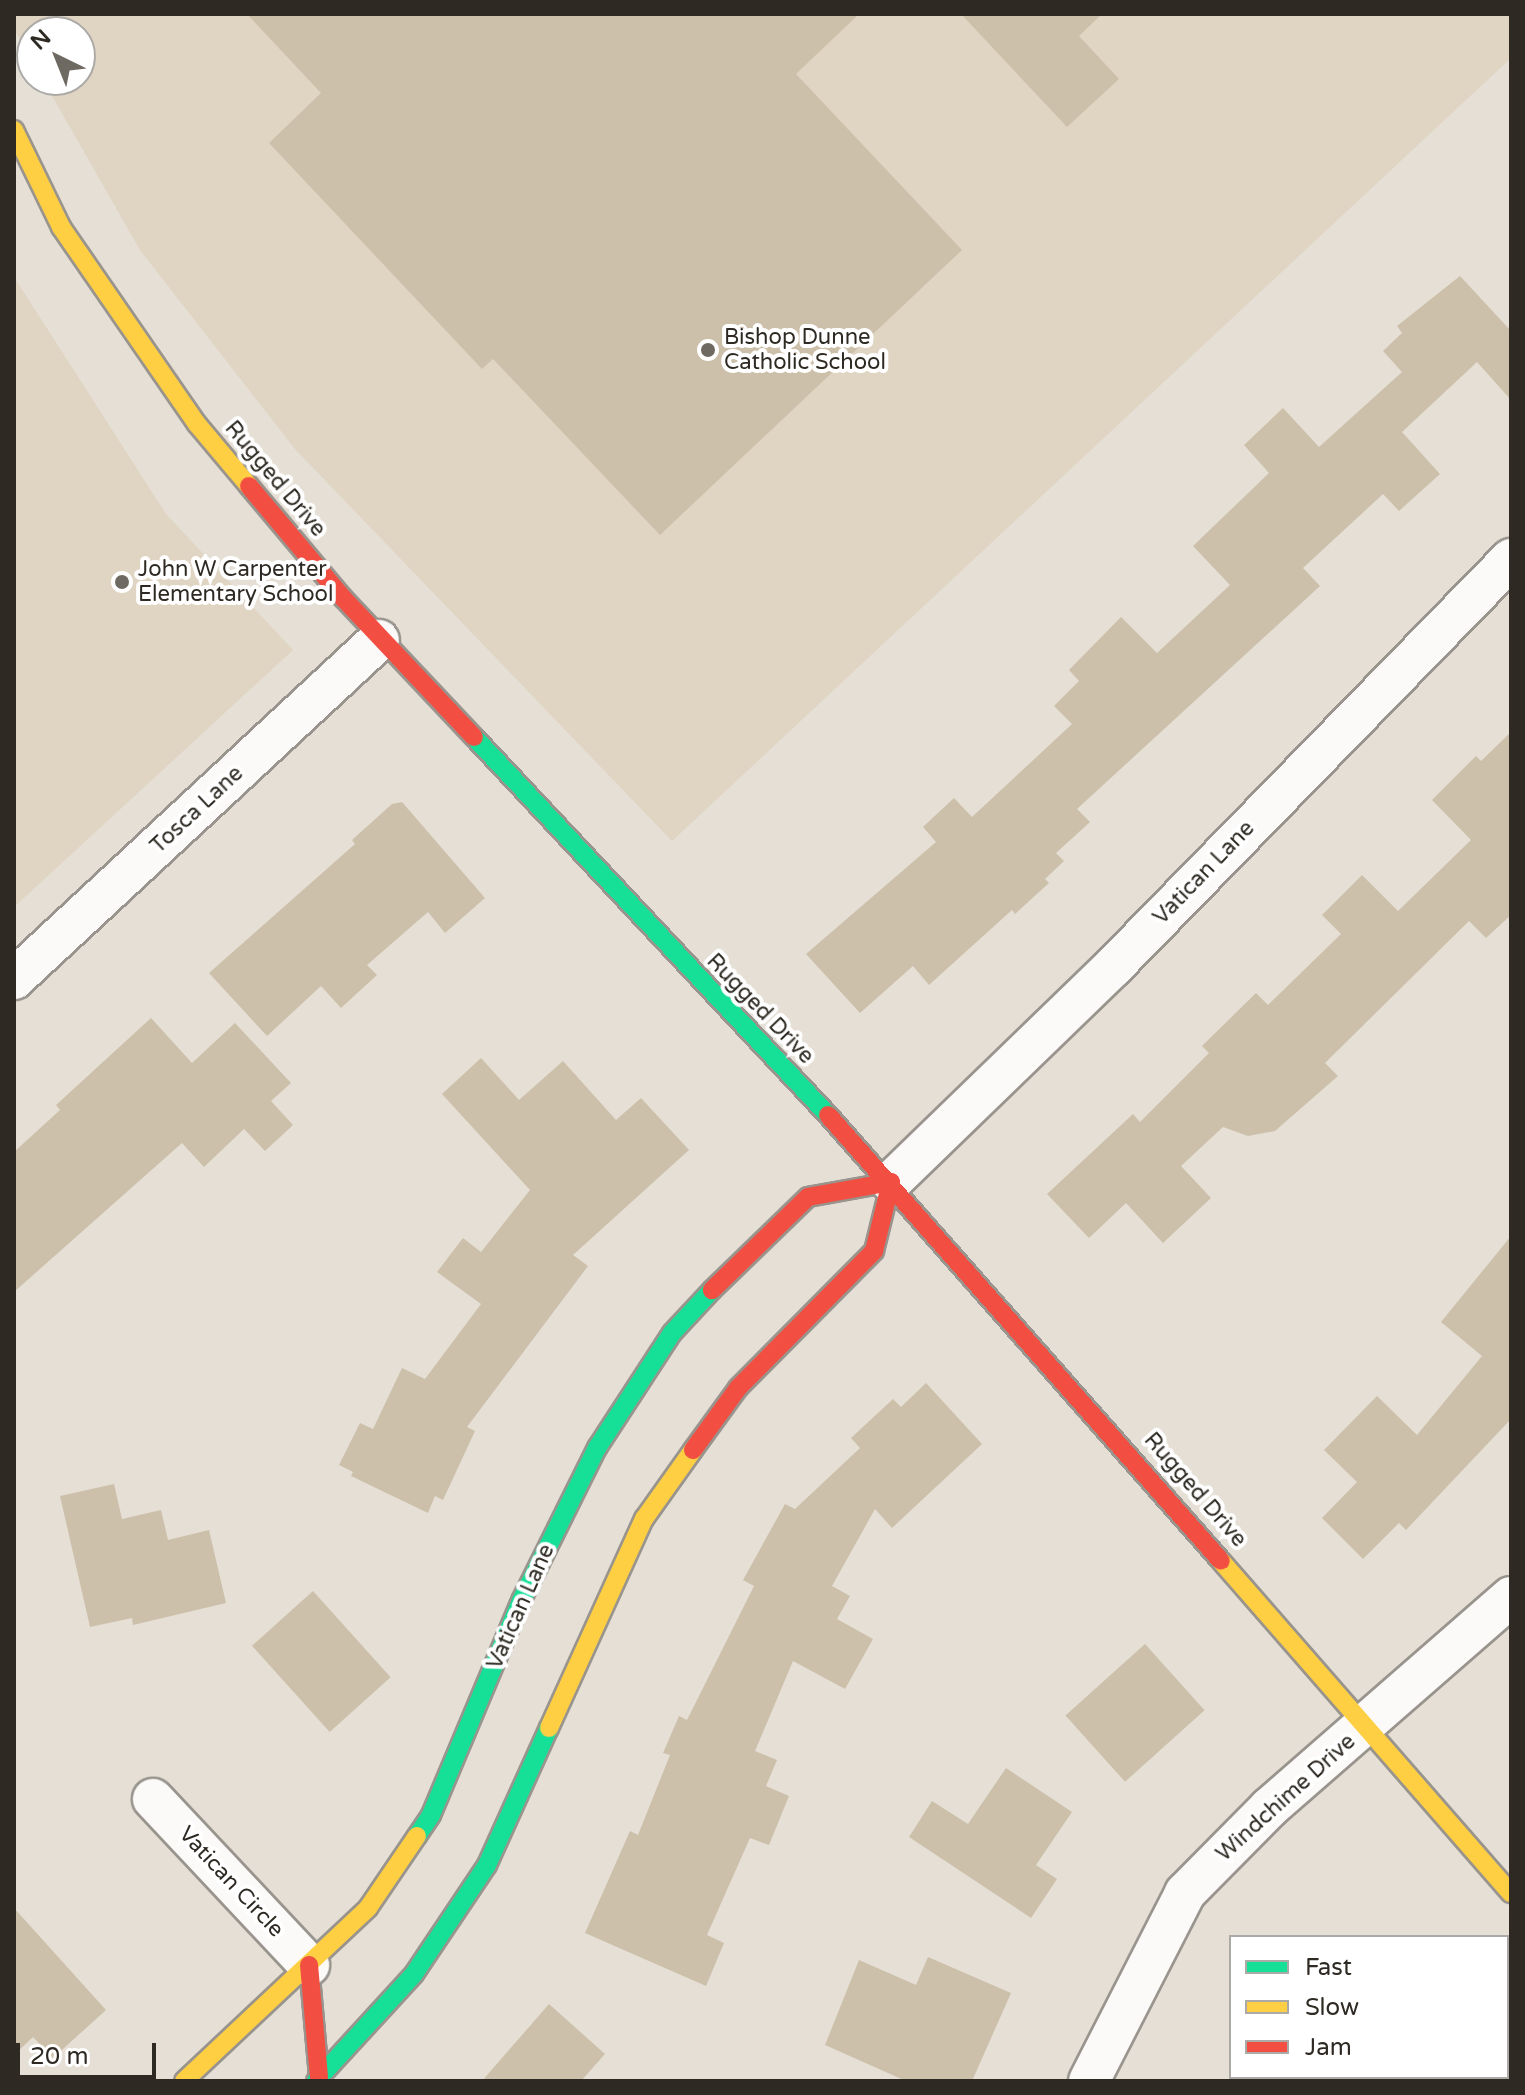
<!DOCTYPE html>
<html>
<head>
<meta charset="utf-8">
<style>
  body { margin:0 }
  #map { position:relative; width:1525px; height:2095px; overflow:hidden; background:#e5dfd5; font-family:"Varela Round",sans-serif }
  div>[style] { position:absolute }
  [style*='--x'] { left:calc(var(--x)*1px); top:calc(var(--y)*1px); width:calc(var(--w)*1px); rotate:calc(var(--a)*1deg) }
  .built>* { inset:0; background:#e0d4c3 }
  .building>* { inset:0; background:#cdc0aa; transform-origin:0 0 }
  .roads { filter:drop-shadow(2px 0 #99948d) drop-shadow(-2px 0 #99948d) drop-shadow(0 2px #99948d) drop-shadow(0 -2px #99948d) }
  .street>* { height:40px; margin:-20px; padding:0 20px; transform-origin:20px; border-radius:20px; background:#fbfaf9 }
  .fast>* { height:18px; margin:-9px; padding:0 9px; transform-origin:9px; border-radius:9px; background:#16e098 }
  .slow>* { height:18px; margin:-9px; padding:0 9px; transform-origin:9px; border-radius:9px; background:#ffcf43 }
  .jam>* { height:18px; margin:-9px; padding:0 9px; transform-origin:9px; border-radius:9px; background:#f24e42 }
  .dots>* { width:22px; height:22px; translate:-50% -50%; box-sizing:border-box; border:4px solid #fff; border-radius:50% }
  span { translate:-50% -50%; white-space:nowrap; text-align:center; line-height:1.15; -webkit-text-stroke:8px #fff; paint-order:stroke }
  .poi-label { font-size:22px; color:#2e2a23 }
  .left { translate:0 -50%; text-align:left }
  .street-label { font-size:22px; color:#2e2a23 }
  .frame { position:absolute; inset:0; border:16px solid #2e2a23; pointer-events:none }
  .legend { position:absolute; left:1229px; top:1935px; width:280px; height:144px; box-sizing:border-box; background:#fff; border:2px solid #abaaa7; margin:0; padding:10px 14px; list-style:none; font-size:24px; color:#2e2a23 }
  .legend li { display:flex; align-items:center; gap:16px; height:40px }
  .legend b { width:40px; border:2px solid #abaaa7 }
  .north { position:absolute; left:16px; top:16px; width:80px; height:80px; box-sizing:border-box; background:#fff; border:2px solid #abaaa7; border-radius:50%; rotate:317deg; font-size:22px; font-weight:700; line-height:32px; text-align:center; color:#2e2a23 }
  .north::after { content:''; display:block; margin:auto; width:28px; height:36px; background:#6e6961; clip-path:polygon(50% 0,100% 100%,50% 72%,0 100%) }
  .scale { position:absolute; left:16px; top:2043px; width:140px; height:36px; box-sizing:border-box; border:4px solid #2e2a23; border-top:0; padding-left:10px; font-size:24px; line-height:28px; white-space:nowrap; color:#2e2a23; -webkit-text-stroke:6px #fff; paint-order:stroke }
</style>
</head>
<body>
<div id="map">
  <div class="built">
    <div style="clip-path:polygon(14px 14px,1511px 14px,1511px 58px,672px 841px,295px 449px,140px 250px,43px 80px,80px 80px,80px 32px,32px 32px,32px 61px,14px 29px)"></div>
    <div style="clip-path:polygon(14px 277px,166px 514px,293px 650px,14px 907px)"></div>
  </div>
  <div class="building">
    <div style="clip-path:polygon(247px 14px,859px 14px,796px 74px,962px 250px,660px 535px,493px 359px,482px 369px,269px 143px,321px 93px)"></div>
    <div style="clip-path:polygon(961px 14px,1102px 14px,1079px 36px,1119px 79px,1067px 127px)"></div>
    <div style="clip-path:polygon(1460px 276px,1511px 331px,1511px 400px,1477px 362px,1402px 432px,1440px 474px,1399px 511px,1383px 494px,1303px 568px,1320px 586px,1077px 809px,1090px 822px,1056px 853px,1064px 861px,1045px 879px,1049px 883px,1015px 914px,1012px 910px,929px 985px,913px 966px,860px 1013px,806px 954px,936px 842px,923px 827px,954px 798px,972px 817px,1072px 724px,1054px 706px,1079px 681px,1069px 670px,1121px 617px,1157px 653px,1230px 585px,1193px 546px,1269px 473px,1244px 445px,1283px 408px,1319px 447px,1402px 372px,1383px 351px,1402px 333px,1397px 326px)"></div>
    <div style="clip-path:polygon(1511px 732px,1511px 915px,1486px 938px,1469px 921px,1325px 1063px,1338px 1076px,1275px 1131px,1248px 1136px,1223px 1127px,1181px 1166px,1211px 1198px,1163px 1243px,1126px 1203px,1089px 1238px,1047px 1194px,1133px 1114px,1140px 1122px,1209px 1053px,1202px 1046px,1256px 993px,1268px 1005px,1341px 934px,1322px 915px,1362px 875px,1398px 911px,1471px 840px,1432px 800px,1476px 756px,1481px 761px)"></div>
    <div style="clip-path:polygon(402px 802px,485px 898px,445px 933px,428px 912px,367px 965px,377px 975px,341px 1008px,321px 986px,267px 1036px,209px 973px,355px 844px,352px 840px,392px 804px)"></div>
    <div style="clip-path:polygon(151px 1018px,192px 1063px,235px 1023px,291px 1083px,271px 1101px,293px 1125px,265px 1151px,244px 1129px,204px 1167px,182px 1143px,14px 1292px,14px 1152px,60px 1110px,56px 1105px)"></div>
    <div style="clip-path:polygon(481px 1058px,519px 1100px,563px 1061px,616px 1120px,641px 1098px,689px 1150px,573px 1255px,588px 1266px,467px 1427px,475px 1431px,443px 1500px,435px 1496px,428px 1513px,351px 1476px,353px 1472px,339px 1465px,360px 1423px,373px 1429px,402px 1368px,425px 1379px,481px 1304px,437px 1272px,463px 1238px,481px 1252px,530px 1190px,442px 1094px)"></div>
    <div style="clip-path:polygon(1511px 1236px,1511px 1419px,1406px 1530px,1399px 1523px,1363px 1559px,1322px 1518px,1357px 1482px,1324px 1450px,1377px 1396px,1417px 1435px,1482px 1356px,1441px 1322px)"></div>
    <div style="clip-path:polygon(926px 1383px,982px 1444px,892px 1528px,875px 1509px,832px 1586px,850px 1596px,837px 1619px,873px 1639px,845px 1689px,793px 1661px,755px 1751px,777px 1760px,766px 1786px,789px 1796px,769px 1845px,750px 1838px,707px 1935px,724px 1943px,706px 1986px,585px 1933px,630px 1831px,638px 1835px,670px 1755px,663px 1753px,679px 1716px,687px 1720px,754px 1586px,743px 1580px,785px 1504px,795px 1509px,860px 1448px,851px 1438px,893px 1399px,901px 1407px)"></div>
    <div style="clip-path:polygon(114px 1484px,122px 1519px,161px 1510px,168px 1540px,209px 1530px,226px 1603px,133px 1625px,132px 1618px,90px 1627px,60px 1496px)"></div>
    <div style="left:313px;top:1591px;width:116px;height:82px;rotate:48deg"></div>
    <div style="left:1145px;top:1644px;width:89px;height:107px;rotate:48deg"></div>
    <div style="clip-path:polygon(1006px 1768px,1072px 1812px,1036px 1865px,1057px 1879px,1031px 1918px,909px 1837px,932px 1801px,968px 1824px)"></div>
    <div style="clip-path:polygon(14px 1908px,106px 2010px,53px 2058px,33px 2037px,14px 2055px)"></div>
    <div style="clip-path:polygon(928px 1957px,1011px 1993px,972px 2081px,906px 2081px,825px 2045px,859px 1960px,916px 1985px)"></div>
    <div style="clip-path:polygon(549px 2004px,605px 2054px,581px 2081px,482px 2081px)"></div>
  </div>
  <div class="roads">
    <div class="street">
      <div style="--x:14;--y:979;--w:498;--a:-42.9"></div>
      <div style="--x:891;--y:1182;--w:309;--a:-44.1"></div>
      <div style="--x:1113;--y:967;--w:570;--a:-45.71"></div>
      <div style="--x:153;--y:1799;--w:228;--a:46.8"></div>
      <div style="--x:1089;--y:2081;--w:211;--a:-62.9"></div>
      <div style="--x:1185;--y:1893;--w:120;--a:-45.3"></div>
      <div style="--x:1269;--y:1808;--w:321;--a:-41.1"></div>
    </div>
    <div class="fast">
      <div style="--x:474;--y:737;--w:518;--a:46.88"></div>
      <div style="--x:417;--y:1836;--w:25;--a:-56"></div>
      <div style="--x:431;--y:1815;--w:234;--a:-67.2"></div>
      <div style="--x:522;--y:1599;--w:169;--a:-63.6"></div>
      <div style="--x:597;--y:1448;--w:137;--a:-56.9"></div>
      <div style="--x:672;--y:1333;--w:59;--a:-47.1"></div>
      <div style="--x:316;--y:2081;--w:145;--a:-47.5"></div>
      <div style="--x:414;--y:1974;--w:131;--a:-56.2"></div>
      <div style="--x:487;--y:1865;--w:150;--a:-65.7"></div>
    </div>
    <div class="slow">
      <div style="--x:14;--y:130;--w:108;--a:64.1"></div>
      <div style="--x:61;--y:227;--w:239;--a:55.4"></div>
      <div style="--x:197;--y:424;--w:81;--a:50"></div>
      <div style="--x:1221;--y:1561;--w:441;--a:48.9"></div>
      <div style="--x:549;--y:1728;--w:230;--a:-65.6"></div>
      <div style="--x:644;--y:1519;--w:85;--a:-54.6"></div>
      <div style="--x:184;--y:2081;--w:253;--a:-43.2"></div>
      <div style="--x:368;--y:1908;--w:87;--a:-55.8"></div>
    </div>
    <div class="jam">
      <div style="--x:249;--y:486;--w:146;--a:50"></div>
      <div style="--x:343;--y:598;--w:191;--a:46.7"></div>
      <div style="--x:828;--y:1115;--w:594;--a:48.61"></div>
      <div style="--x:693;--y:1450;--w:77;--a:-54"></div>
      <div style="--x:738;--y:1388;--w:193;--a:-45.2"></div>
      <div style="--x:874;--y:1251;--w:71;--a:-76.2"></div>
      <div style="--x:891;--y:1182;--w:84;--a:169.8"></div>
      <div style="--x:808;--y:1197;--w:134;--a:135.9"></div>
      <div style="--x:309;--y:1965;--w:113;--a:84.9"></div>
    </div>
  </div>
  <div class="dots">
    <div style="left:708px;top:350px;background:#6e6961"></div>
    <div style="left:122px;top:582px;background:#6e6961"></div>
  </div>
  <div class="poi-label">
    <span class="left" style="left:724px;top:350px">Bishop Dunne<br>Catholic School</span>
    <span class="left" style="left:138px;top:582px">John W Carpenter<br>Elementary School</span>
  </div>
  <div class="street-label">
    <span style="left:275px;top:479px;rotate:50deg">Rugged Drive</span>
    <span style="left:197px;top:810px;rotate:-43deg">Tosca Lane</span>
    <span style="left:1204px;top:873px;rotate:-46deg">Vatican Lane</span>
    <span style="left:760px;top:1009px;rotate:46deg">Rugged Drive</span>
    <span style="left:1195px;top:1490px;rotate:49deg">Rugged Drive</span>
    <span style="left:521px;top:1607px;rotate:-66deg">Vatican Lane</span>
    <span style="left:1286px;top:1798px;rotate:-42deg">Windchime Drive</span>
    <span style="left:231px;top:1882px;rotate:47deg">Vatican Circle</span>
  </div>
  <div class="frame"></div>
  <ul class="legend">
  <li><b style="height:10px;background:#16e098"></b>Fast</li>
  <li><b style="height:10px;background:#ffcf43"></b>Slow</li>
  <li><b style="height:10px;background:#f24e42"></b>Jam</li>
  </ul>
  <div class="north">N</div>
  <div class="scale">20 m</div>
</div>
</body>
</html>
